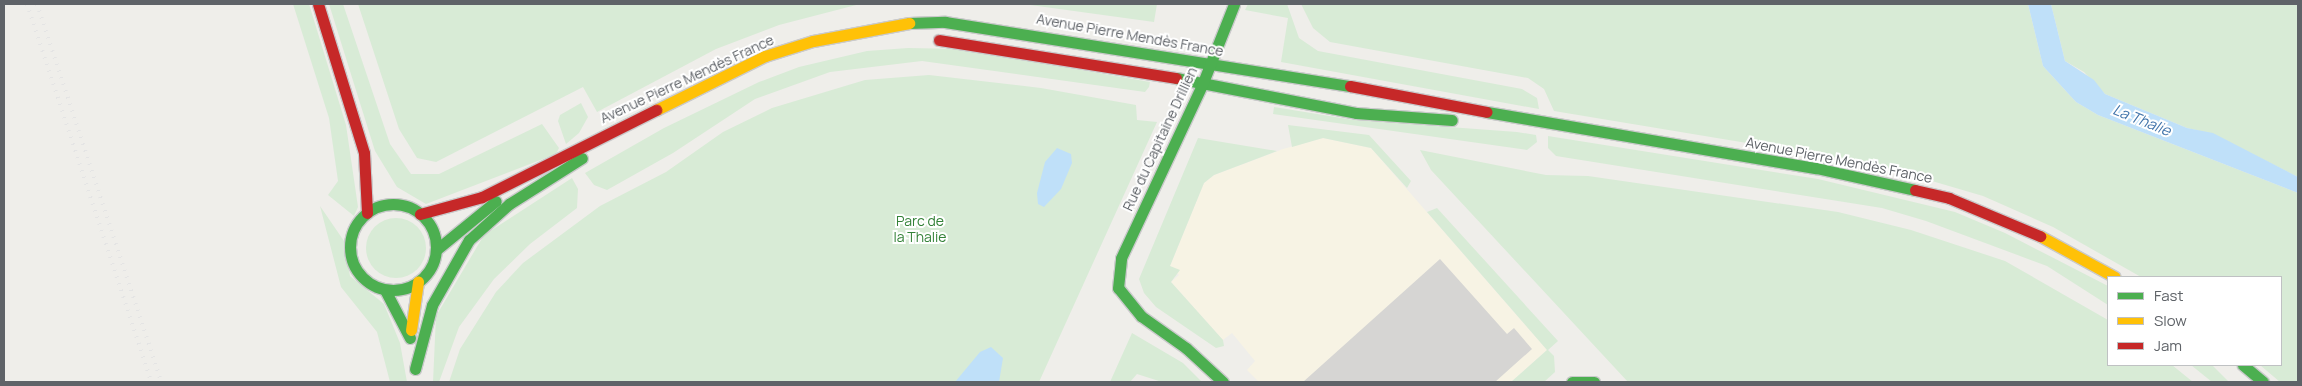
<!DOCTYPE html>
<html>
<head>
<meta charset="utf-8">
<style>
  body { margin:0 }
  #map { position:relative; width:2302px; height:386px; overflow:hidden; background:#efeeea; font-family:Manrope,sans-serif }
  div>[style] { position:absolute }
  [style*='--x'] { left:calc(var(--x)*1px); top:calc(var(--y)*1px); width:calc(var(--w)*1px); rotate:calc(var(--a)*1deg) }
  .commercial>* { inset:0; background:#f7f3e4 }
  .green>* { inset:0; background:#d8ebd6 }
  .round { border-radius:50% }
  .water>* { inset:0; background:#bfe0f9 }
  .building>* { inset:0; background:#d6d5d3 }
  .roads { filter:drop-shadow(1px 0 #cacacb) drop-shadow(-1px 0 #cacacb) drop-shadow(0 1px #cacacb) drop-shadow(0 -1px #cacacb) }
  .fast>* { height:11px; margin:-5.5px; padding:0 5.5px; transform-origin:5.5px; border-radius:5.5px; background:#4caf50 }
  .fast>.ring { margin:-5.5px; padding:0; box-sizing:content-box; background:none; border:11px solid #4caf50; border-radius:50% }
  .slow>* { height:11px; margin:-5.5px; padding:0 5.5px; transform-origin:5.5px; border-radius:5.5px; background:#ffc107 }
  .jam>* { height:11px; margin:-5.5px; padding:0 5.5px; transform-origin:5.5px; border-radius:5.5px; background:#c62828 }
  .rail>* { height:4px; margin-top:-2px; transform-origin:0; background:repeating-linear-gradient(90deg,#e4e4e4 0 1px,transparent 0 7px) }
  span { translate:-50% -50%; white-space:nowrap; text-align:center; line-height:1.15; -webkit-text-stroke:4px #fff; paint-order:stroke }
  .street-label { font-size:14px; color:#5f6368 }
  .park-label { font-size:14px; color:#348238 }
  .water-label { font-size:15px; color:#4174aa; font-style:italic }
  .frame { position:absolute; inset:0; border:5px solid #5f6368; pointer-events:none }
  .legend { position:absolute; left:2107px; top:276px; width:175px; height:90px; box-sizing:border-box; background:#fff; border:1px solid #bfc1c3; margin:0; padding:6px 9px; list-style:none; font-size:15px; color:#5f6368 }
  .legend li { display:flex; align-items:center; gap:10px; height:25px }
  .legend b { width:25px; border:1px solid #bfc1c3 }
</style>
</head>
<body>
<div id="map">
  <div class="commercial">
    <div style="clip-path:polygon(1323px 138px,1371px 148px,1547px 350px,1511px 382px,1259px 382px,1247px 370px,1255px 361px,1232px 333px,1223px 340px,1171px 282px,1179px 275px,1170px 266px,1204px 183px,1214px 175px,1283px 149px)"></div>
  </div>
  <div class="green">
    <div style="clip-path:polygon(293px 4px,309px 4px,346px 125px,358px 207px,354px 216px,328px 195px,338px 181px,329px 118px)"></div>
    <div style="clip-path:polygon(329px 4px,343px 4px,390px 144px,411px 174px,439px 174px,542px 124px,559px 148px,556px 154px,426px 204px,397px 187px,375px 151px)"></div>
    <div style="clip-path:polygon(358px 4px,860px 4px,779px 25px,716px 49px,597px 112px,583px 87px,436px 162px,417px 158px,399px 129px)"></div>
    <div style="clip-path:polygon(1023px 4px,1157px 4px,1154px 22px)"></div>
    <div style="clip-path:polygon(1248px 4px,1287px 4px,1299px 38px,1318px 51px,1522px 89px,1537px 98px,1539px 109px,1281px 62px,1288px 18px,1245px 10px)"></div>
    <div style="clip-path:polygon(1301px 4px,2028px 4px,2043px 66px,2076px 102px,2098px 115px,2298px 193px,2298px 382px,2280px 382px,2260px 365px,2281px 365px,2281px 277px,2141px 277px,2053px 227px,1983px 196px,1874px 164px,1554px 111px,1544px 89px,1528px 78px,1330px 42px,1313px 28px)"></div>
    <div style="clip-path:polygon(2051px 4px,2298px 4px,2298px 177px,2213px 134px,2187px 128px,2105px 94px,2084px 72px,2065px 61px)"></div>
    <div style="clip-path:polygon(908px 48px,961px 49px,1150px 82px,1149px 87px,1145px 92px,922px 61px,830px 72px,755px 99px,673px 153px,607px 190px,594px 185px,585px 173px,664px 128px,759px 82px,799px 67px,867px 51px)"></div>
    <div style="clip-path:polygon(929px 75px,1041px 88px,1136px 105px,1137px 120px,1157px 122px,1039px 382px,449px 382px,460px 349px,496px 292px,523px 263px,600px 206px,666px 172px,723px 132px,772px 108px,865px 80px)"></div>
    <div style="clip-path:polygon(581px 103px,588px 117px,579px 133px,566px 144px,558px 121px,560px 115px)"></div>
    <div style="clip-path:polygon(1274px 107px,1354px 120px,1517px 132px,1536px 135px,1537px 142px,1527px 150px,1273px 114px)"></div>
    <div style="clip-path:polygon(1288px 125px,1369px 135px,1411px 181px,1407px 188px,1371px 148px,1323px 138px,1292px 147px)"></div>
    <div style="clip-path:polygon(1548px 136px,1818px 179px,1955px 212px,2005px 233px,2108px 286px,2108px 305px,2047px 266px,1926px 221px,1882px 208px,1556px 156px,1548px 148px)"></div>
    <div style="clip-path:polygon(1198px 138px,1277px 151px,1214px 175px,1204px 183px,1170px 266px,1180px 270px,1171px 282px,1223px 340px,1224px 346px,1216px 348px,1156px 307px,1144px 293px,1139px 279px)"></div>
    <div style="clip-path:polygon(1420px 150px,1546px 175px,1588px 176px,1838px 212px,1911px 230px,2005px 261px,2108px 320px,2108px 365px,2172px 365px,2193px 382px,1628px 382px,1431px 170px)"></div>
    <div style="clip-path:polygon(572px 178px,578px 189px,577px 208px,530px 244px,494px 279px,459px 327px,439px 382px,433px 382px,436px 316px,484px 235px)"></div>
    <div style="clip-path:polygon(320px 206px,344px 241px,350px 276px,384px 304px,400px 343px,407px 382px,390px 382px,377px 332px,341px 287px)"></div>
    <div style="clip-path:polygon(1437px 208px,1558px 341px,1548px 350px,1554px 356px,1555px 372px,1544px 382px,1511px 382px,1547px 350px,1427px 212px)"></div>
    <div class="round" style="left:366px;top:218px;width:60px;height:60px"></div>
    <div style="clip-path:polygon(1132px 333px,1183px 363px,1202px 382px,1162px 382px,1137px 374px,1130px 382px,1110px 382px)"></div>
    <div style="clip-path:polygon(2191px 365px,2212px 365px,2229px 382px,2212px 382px)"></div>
  </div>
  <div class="water">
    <div style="clip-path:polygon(2028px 4px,2051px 4px,2065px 61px,2094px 80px,2105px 94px,2187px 128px,2213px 133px,2298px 177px,2298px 193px,2098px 115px,2076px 102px,2043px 66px)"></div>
    <div style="clip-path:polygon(1057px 148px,1071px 154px,1072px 163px,1061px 189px,1044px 207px,1038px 204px,1037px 193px,1045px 162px)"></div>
    <div style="clip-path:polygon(991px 347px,1003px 358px,999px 382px,955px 382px,980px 352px)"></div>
  </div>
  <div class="building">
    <div style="clip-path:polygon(1440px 259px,1507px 334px,1514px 328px,1532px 349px,1495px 382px,1303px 382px)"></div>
  </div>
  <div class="roads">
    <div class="fast">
      <div style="--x:909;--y:23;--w:36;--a:-2"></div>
      <div style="--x:945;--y:22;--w:410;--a:9"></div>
      <div style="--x:1176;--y:78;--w:183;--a:11"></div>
      <div style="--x:1356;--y:113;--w:96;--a:4.2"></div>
      <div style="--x:1487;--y:112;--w:334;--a:9.7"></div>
      <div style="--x:1816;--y:168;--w:101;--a:12.5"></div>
      <div class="ring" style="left:350px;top:204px;width:75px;height:75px"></div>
      <div style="--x:436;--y:250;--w:77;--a:-39.2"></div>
      <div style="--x:385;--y:290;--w:54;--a:62.5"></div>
      <div style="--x:2243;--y:365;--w:26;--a:40"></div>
      <div style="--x:415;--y:369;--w:66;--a:-75.1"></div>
      <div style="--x:432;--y:305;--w:75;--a:-60.4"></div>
      <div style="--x:469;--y:240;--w:54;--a:-42"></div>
      <div style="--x:509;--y:204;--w:86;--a:-32.2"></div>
      <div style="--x:1223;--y:382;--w:50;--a:-137.4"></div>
      <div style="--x:1186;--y:348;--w:55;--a:-144.6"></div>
      <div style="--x:1141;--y:316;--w:36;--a:-129"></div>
      <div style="--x:1118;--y:288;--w:30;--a:-84"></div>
      <div style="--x:1121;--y:258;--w:191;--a:-64.9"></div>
      <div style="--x:1202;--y:85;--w:87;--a:-68.4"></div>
      <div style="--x:1572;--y:382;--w:22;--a:0"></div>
    </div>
    <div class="slow">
      <div style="--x:656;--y:110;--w:122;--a:-26.4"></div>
      <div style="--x:765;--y:56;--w:50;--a:-17.4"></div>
      <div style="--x:813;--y:41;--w:98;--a:-10.6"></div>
      <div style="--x:2040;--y:236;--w:85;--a:28.7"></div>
      <div style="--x:411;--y:330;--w:49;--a:-81.7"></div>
    </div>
    <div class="jam">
      <div style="--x:318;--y:4;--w:156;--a:72.8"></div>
      <div style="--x:364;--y:153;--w:60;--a:87.1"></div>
      <div style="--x:939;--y:40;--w:240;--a:9.1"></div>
      <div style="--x:1350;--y:86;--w:139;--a:10.7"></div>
      <div style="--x:1915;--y:190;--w:35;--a:13"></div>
      <div style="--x:1949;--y:198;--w:99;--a:22.7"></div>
      <div style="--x:420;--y:214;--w:64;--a:-15.3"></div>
      <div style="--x:482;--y:197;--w:195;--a:-26.6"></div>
    </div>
  </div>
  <div class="rail">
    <div style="--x:27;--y:4;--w:398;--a:71.8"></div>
    <div style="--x:37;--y:4;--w:398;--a:71.8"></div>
  </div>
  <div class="street-label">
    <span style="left:1130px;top:35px;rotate:10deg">Avenue Pierre Mendès France</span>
    <span style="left:687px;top:79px;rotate:-25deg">Avenue Pierre Mendès France</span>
    <span style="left:1160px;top:139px;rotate:-65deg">Rue du Capitaine Drillien</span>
    <span style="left:1839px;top:160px;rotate:11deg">Avenue Pierre Mendès France</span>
  </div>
  <div class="park-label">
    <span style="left:920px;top:229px">Parc de<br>la Thalie</span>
  </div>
  <div class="water-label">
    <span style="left:2142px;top:120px;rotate:22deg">La Thalie</span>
  </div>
  <div class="frame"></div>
  <ul class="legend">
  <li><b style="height:6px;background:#4caf50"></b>Fast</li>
  <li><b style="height:6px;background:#ffc107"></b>Slow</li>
  <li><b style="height:6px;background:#c62828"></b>Jam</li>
  </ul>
</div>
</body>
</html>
